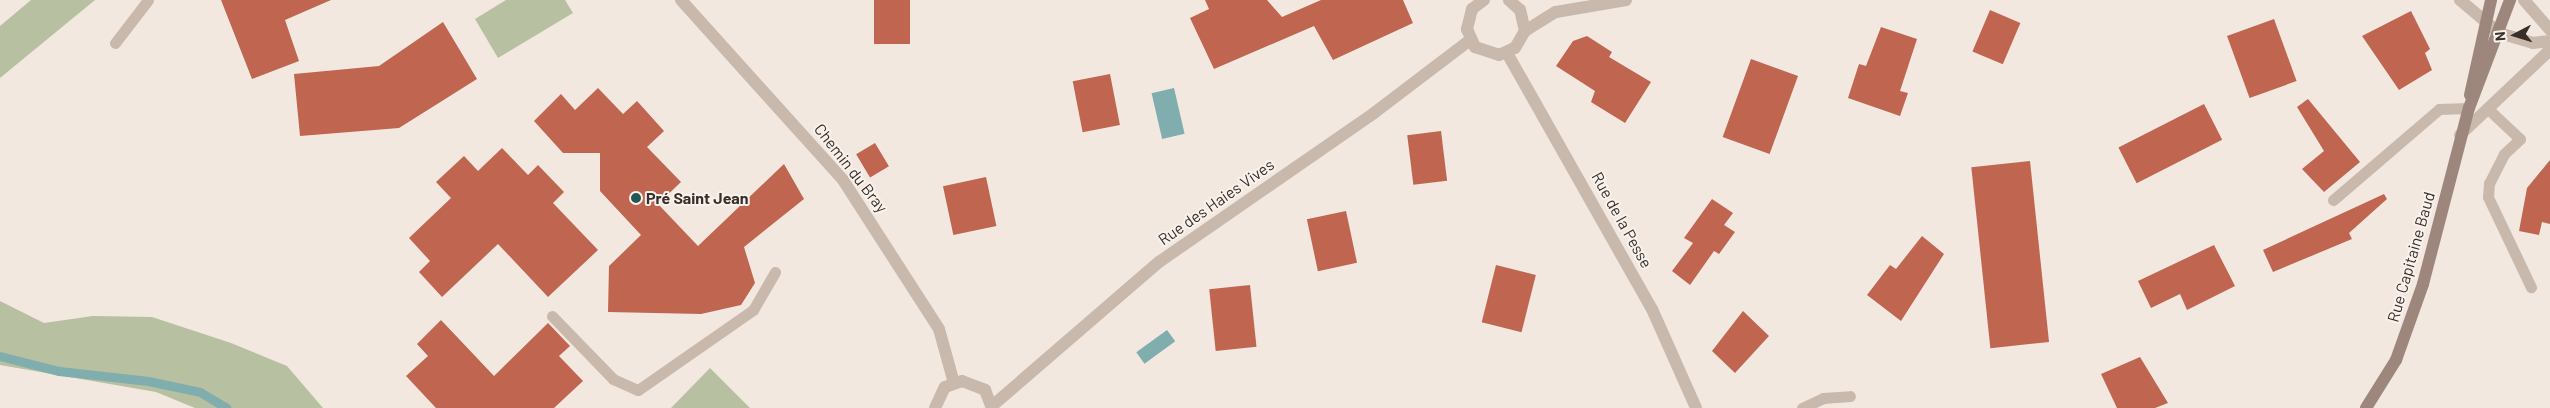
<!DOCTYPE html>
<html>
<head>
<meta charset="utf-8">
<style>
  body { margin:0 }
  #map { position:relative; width:2550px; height:408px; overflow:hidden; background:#f2e8df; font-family:Barlow,sans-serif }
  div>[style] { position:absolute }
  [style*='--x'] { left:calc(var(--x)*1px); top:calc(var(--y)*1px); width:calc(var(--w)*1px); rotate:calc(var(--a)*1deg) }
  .green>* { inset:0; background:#b7c0a0 }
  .water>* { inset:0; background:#80adad; transform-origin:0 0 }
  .stream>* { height:9px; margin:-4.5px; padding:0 4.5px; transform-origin:4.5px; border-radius:4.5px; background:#80adad }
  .building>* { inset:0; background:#bf6550; transform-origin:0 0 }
  .service>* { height:11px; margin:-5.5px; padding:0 5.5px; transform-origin:5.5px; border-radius:5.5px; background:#c9b8ac }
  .minor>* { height:12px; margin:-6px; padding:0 6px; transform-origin:6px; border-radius:6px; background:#c9b8ac }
  .secondary>* { height:12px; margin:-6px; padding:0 6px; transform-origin:6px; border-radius:6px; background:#9d877d }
  .dots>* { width:14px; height:14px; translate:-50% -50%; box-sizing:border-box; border:2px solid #f9f2ec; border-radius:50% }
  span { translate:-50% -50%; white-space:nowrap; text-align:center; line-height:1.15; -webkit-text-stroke:4px #f9f2ec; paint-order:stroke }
  .street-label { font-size:16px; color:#382e2a }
  .poi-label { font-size:16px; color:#382e2a; font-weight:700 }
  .left { translate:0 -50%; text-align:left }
  .north { position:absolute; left:2490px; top:10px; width:50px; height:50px; -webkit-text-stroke:4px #f9f2ec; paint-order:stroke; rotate:265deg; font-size:14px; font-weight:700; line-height:20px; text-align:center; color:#382e2a }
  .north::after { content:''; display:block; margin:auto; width:18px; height:22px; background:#382e2a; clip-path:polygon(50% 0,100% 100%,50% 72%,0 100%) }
</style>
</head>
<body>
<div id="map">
  <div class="green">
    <div style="clip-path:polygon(31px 0,95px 0,0 78px,0 26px)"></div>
    <div style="clip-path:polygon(506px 0,565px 0,573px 13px,498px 58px,475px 19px)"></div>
    <div style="clip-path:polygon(0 301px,44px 323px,93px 316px,152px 317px,231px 343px,287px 366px,323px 408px,195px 408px,156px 392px,0 365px)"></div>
    <div style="clip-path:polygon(710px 368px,750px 408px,671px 408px)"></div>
  </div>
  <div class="water">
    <div style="left:1174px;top:88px;width:47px;height:23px;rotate:77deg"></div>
    <div style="left:1167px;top:330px;width:14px;height:38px;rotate:54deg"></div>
  </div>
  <div class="stream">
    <div style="--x:0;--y:356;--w:61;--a:14.3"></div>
    <div style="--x:59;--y:371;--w:90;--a:6.4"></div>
    <div style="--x:148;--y:381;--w:53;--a:11.9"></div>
    <div style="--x:200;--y:392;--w:31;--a:31"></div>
  </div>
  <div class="building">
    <div style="clip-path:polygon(221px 0,331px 0,285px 20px,299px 61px,252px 79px)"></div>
    <div style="left:874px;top:0;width:36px;height:44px"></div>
    <div style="clip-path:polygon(1205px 0,1267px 0,1282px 17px,1321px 0,1403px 0,1413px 23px,1333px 60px,1314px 26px,1214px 69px,1190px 18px,1209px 9px)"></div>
    <div style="left:1990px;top:10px;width:33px;height:45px;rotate:23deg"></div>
    <div style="clip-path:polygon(2411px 11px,2430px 49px,2425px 53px,2432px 70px,2399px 90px,2362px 36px)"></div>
    <div style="left:2274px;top:19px;width:66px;height:50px;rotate:70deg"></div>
    <div style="clip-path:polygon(443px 22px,477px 79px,399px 128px,300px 136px,294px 74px,379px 66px)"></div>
    <div style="clip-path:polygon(1881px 27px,1917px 39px,1900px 91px,1908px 93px,1900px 116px,1848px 98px,1859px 64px,1866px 66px)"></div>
    <div style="clip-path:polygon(1587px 36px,1612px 52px,1609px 57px,1651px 82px,1625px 123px,1591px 102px,1595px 91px,1556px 66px,1573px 41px)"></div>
    <div style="left:1751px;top:59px;width:50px;height:83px;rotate:20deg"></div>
    <div style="left:1110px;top:74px;width:52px;height:38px;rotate:79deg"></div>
    <div style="clip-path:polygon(598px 88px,623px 114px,637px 101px,664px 131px,647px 147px,681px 182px,658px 204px,698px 246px,784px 164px,804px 199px,744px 247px,755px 283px,741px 305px,701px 314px,608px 312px,609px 266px,641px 235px,600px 191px,600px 153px,563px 153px,534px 121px,561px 94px,575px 110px)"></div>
    <div style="clip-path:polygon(2308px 99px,2360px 162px,2324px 192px,2302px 169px,2324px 151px,2297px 107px)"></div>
    <div style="left:2204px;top:104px;width:40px;height:96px;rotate:63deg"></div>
    <div style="left:1441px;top:131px;width:50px;height:34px;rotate:83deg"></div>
    <div style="left:875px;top:143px;width:27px;height:22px;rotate:59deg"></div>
    <div style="clip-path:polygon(502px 148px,528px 175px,538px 165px,564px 192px,553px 203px,598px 250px,548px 297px,498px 244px,442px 297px,419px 272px,430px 261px,409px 238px,451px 198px,436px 182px,464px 156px,478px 171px)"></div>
    <div style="clip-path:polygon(2550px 160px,2550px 224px,2542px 222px,2539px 235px,2519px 231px,2527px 188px)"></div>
    <div style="left:2030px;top:161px;width:182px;height:59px;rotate:84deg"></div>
    <div style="left:986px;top:177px;width:50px;height:44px;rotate:78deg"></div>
    <div style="clip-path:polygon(2384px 194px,2387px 199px,2349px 233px,2352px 239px,2273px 272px,2263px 250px)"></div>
    <div style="clip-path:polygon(1712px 199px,1733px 213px,1724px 225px,1735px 232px,1719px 254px,1714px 251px,1690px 285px,1672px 271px,1693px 243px,1684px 238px)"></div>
    <div style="left:1346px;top:211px;width:53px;height:40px;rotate:78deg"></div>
    <div style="clip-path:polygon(1922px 236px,1944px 254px,1901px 321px,1867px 295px,1890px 265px,1896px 269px)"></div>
    <div style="clip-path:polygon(2214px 245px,2235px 286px,2187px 310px,2180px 294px,2151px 308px,2138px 281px)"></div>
    <div style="left:1496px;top:265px;width:41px;height:59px;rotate:14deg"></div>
    <div style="left:1250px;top:285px;width:62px;height:41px;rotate:84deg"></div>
    <div style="clip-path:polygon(1743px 311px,1769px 336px,1735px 373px,1712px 351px)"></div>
    <div style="clip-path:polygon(441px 320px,494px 376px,548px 323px,570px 346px,559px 356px,583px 381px,554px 408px,436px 408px,406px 376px,428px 356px,417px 344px)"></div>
    <div style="clip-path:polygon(2140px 357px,2168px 403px,2155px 408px,2117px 408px,2101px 374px)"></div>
  </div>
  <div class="service">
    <div style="--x:115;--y:43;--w:54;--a:-52.5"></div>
    <div style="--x:2487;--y:108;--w:45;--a:43.2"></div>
    <div style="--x:2520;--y:139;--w:22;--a:137"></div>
    <div style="--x:2504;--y:154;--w:33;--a:117"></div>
    <div style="--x:2489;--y:183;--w:14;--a:94"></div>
    <div style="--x:2488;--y:197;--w:100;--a:64.5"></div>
    <div style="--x:2333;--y:200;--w:140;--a:-40.6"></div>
    <div style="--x:2439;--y:109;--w:30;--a:-2"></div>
    <div style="--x:552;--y:316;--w:88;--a:45.9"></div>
    <div style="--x:613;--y:379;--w:27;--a:24"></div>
    <div style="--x:638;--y:390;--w:140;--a:-34.8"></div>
    <div style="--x:753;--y:310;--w:44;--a:-59.9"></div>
    <div style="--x:1802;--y:408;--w:23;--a:-25"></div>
    <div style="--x:1823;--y:398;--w:27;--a:-4"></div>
  </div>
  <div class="minor">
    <div style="--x:681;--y:0;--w:242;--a:48"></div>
    <div style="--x:843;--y:180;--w:177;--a:57.2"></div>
    <div style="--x:939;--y:329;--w:56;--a:74.5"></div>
    <div style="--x:1484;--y:0;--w:15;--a:143"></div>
    <div style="--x:1472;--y:9;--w:21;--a:104"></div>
    <div style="--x:1467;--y:29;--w:20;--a:66"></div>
    <div style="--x:1475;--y:47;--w:25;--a:18"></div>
    <div style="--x:1499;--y:55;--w:17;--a:-24"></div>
    <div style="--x:1515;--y:48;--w:20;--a:-60"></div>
    <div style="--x:1525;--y:31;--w:22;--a:-103"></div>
    <div style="--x:1520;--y:10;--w:15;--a:-138"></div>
    <div style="--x:2460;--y:0;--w:51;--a:40.2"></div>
    <div style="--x:2499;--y:33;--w:35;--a:16"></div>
    <div style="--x:2533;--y:43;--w:17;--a:-7"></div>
    <div style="--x:2524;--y:0;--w:40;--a:49"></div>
    <div style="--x:1525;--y:31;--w:36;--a:-32"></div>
    <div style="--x:1556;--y:12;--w:71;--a:-9.7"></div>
    <div style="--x:1507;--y:53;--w:294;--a:60.5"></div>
    <div style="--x:1652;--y:309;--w:108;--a:66"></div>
    <div style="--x:2460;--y:135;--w:124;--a:-43.4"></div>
    <div style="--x:992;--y:406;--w:221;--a:-40.8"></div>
    <div style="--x:1159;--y:262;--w:262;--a:-34.7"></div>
    <div style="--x:1374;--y:113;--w:121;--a:-37.2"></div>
    <div style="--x:935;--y:408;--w:23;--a:-65"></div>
    <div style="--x:945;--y:387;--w:18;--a:-19"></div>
    <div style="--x:962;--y:381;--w:25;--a:21"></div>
    <div style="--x:985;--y:390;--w:19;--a:69"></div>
  </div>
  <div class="secondary">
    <div style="--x:2470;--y:95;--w:97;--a:-77.5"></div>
    <div style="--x:2366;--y:408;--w:57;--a:-58"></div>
    <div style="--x:2396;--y:360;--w:81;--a:-70.4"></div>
    <div style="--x:2423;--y:284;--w:182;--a:-75.4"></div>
    <div style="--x:2469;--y:108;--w:116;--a:-69.2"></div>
  </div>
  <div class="dots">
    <div style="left:636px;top:198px;background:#225657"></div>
  </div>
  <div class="street-label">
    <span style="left:851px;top:168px;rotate:52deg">Chemin du Bray</span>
    <span style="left:1216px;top:202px;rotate:-35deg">Rue des Haies Vives</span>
    <span style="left:1622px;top:220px;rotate:61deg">Rue de la Pesse</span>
    <span style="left:2411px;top:257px;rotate:-74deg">Rue Capitaine Baud</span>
  </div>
  <div class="poi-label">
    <span class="left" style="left:646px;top:198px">Pré Saint Jean</span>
  </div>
  <div class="north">N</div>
</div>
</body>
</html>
